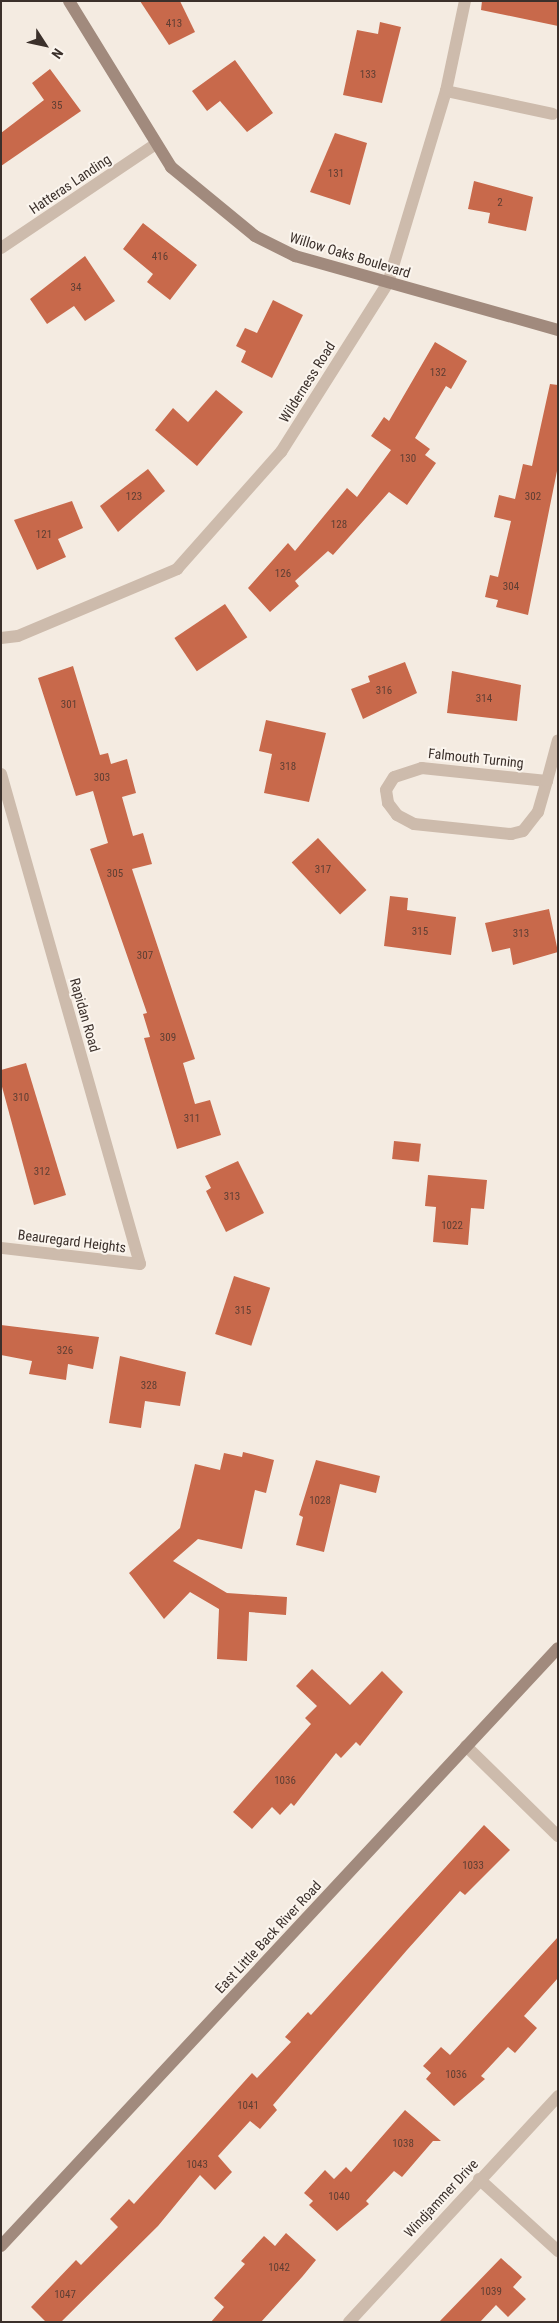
<!DOCTYPE html>
<html>
<head>
<meta charset="utf-8">
<style>
  body { margin:0 }
  #map { position:relative; width:559px; height:2323px; overflow:hidden; background:#f4ebe1; font-family:"Roboto Condensed",sans-serif }
  div>[style] { position:absolute }
  [style*='--x'] { left:calc(var(--x)*1px); top:calc(var(--y)*1px); width:calc(var(--w)*1px); rotate:calc(var(--a)*1deg) }
  .building>* { inset:0; background:#c8694b; transform-origin:0 0 }
  .street>* { height:12px; margin:-6px; padding:0 6px; transform-origin:6px; border-radius:6px; background:#cdbbac }
  .secondary>* { height:12px; margin:-6px; padding:0 6px; transform-origin:6px; border-radius:6px; background:#a18a7d }
  span { translate:-50% -50%; white-space:nowrap; text-align:center; line-height:1.15; -webkit-text-stroke:4px #fbf5ee; paint-order:stroke }
  .number-label { font-size:11px; color:#5e3e33 }
  .number-label span { -webkit-text-stroke-width:0 }
  .street-label { font-size:14px; color:#3b302b }
  .frame { position:absolute; inset:0; border:2px solid #3b302b; pointer-events:none }
  .north { position:absolute; left:20px; top:20px; width:50px; height:50px; -webkit-text-stroke:4px #fbf5ee; paint-order:stroke; rotate:125deg; font-size:14px; font-weight:700; line-height:20px; text-align:center; color:#3b302b }
  .north::after { content:''; display:block; margin:auto; width:18px; height:22px; background:#3b302b; clip-path:polygon(50% 0,100% 100%,50% 72%,0 100%) }
</style>
</head>
<body>
<div id="map">
  <div class="building">
    <div style="clip-path:polygon(140px 1px,180px 1px,195px 32px,169px 45px)"></div>
    <div style="clip-path:polygon(482px 1px,558px 1px,558px 26px,481px 10px)"></div>
    <div style="clip-path:polygon(380px 22px,401px 27px,382px 103px,343px 95px,357px 30px,378px 34px)"></div>
    <div style="clip-path:polygon(235px 60px,273px 113px,247px 132px,220px 101px,207px 111px,192px 91px)"></div>
    <div style="clip-path:polygon(50px 69px,81px 111px,1px 166px,1px 133px,44px 100px,32px 83px)"></div>
    <div style="clip-path:polygon(335px 133px,367px 143px,350px 205px,310px 192px)"></div>
    <div style="clip-path:polygon(474px 181px,533px 197px,526px 231px,488px 223px,490px 213px,468px 209px)"></div>
    <div style="clip-path:polygon(143px 223px,197px 265px,170px 300px,147px 282px,153px 274px,123px 249px)"></div>
    <div style="clip-path:polygon(85px 256px,115px 301px,85px 321px,74px 306px,47px 324px,30px 299px)"></div>
    <div style="clip-path:polygon(273px 300px,303px 315px,272px 378px,241px 362px,246px 351px,236px 346px,245px 328px,257px 333px)"></div>
    <div style="clip-path:polygon(435px 342px,467px 361px,451px 389px,446px 386px,415px 438px,430px 449px,425px 455px,436px 463px,407px 505px,389px 492px,333px 555px,328px 551px,295px 581px,299px 586px,270px 612px,248px 588px,288px 543px,295px 551px,347px 488px,357px 497px,391px 450px,371px 436px,384px 417px,389px 421px)"></div>
    <div style="clip-path:polygon(550px 384px,558px 385px,558px 466px,528px 615px,496px 607px,498px 600px,485px 597px,490px 575px,498px 577px,511px 521px,494px 517px,499px 495px,515px 499px,523px 464px,532px 466px)"></div>
    <div style="clip-path:polygon(216px 390px,243px 412px,197px 466px,155px 430px,173px 408px,188px 422px)"></div>
    <div style="clip-path:polygon(148px 469px,165px 491px,118px 532px,100px 506px)"></div>
    <div style="clip-path:polygon(72px 501px,83px 528px,58px 539px,66px 557px,37px 570px,14px 520px)"></div>
    <div style="left:225px;top:604px;width:40px;height:61px;rotate:56deg"></div>
    <div style="clip-path:polygon(405px 662px,417px 693px,363px 719px,351px 689px,370px 682px,368px 676px)"></div>
    <div style="clip-path:polygon(73px 666px,100px 755px,108px 753px,111px 764px,127px 759px,136px 793px,122px 797px,133px 836px,143px 833px,152px 864px,132px 869px,195px 1059px,183px 1063px,195px 1104px,210px 1100px,221px 1135px,177px 1149px,144px 1038px,150px 1037px,143px 1014px,147px 1013px,90px 849px,108px 843px,93px 791px,76px 796px,38px 678px)"></div>
    <div style="clip-path:polygon(452px 671px,521px 685px,517px 721px,447px 713px)"></div>
    <div style="clip-path:polygon(266px 720px,326px 733px,309px 802px,264px 793px,272px 754px,259px 751px)"></div>
    <div style="left:318px;top:838px;width:71px;height:36px;rotate:47deg"></div>
    <div style="clip-path:polygon(390px 896px,408px 898px,407px 910px,456px 917px,451px 955px,384px 946px)"></div>
    <div style="clip-path:polygon(549px 909px,558px 952px,513px 965px,510px 948px,492px 952px,485px 923px)"></div>
    <div style="clip-path:polygon(26px 1063px,66px 1195px,34px 1205px,1px 1083px,1px 1070px)"></div>
    <div style="left:394px;top:1141px;width:27px;height:18px;rotate:6deg"></div>
    <div style="clip-path:polygon(238px 1161px,264px 1213px,226px 1232px,206px 1191px,211px 1188px,205px 1176px)"></div>
    <div style="clip-path:polygon(428px 1175px,487px 1180px,484px 1209px,471px 1208px,468px 1245px,433px 1242px,436px 1207px,425px 1206px)"></div>
    <div style="left:234px;top:1276px;width:38px;height:61px;rotate:18deg"></div>
    <div style="clip-path:polygon(1px 1325px,99px 1337px,93px 1369px,68px 1364px,66px 1380px,29px 1374px,32px 1361px,1px 1355px)"></div>
    <div style="clip-path:polygon(120px 1356px,186px 1372px,180px 1406px,145px 1401px,141px 1428px,109px 1423px)"></div>
    <div style="clip-path:polygon(243px 1452px,274px 1460px,266px 1493px,255px 1490px,242px 1549px,198px 1539px,173px 1561px,227px 1593px,287px 1597px,286px 1615px,249px 1612px,247px 1661px,217px 1659px,219px 1609px,190px 1592px,164px 1619px,129px 1573px,180px 1528px,195px 1464px,220px 1470px,224px 1453px,242px 1457px)"></div>
    <div style="clip-path:polygon(316px 1460px,380px 1476px,376px 1493px,340px 1484px,324px 1552px,296px 1545px,303px 1517px,299px 1515px)"></div>
    <div style="clip-path:polygon(312px 1669px,350px 1705px,382px 1671px,403px 1692px,360px 1746px,356px 1742px,341px 1758px,336px 1753px,294px 1806px,291px 1803px,280px 1815px,272px 1807px,252px 1829px,233px 1812px,311px 1724px,305px 1718px,317px 1706px,296px 1686px)"></div>
    <div style="clip-path:polygon(484px 1825px,510px 1850px,465px 1895px,460px 1891px,407px 1950px,273px 2105px,277px 2110px,260px 2129px,250px 2121px,218px 2156px,232px 2172px,215px 2190px,200px 2175px,158px 2226px,61px 2322px,46px 2322px,31px 2307px,76px 2260px,81px 2265px,118px 2227px,110px 2219px,129px 2199px,134px 2204px,252px 2073px,257px 2078px,291px 2042px,285px 2037px,308px 2012px,311px 2015px)"></div>
    <div style="clip-path:polygon(558px 1937px,558px 1978px,524px 2016px,537px 2028px,515px 2053px,508px 2047px,481px 2076px,485px 2079px,454px 2106px,426px 2079px,431px 2073px,423px 2066px,441px 2047px,450px 2055px)"></div>
    <div style="clip-path:polygon(405px 2110px,441px 2141px,433px 2141px,402px 2177px,394px 2171px,366px 2201px,369px 2204px,337px 2231px,309px 2205px,313px 2201px,304px 2193px,325px 2170px,334px 2179px,346px 2167px,351px 2172px)"></div>
    <div style="clip-path:polygon(286px 2233px,316px 2260px,302px 2277px,261px 2322px,211px 2322px,224px 2307px,214px 2298px,245px 2264px,241px 2261px,264px 2236px,275px 2246px)"></div>
    <div style="clip-path:polygon(501px 2258px,522px 2277px,513px 2287px,526px 2299px,508px 2317px,496px 2305px,480px 2322px,439px 2322px)"></div>
  </div>
  <div class="street">
    <div style="--x:446;--y:91;--w:109;--a:12.1"></div>
    <div style="--x:1;--y:248;--w:184;--a:-33.9"></div>
    <div style="--x:1;--y:638;--w:17;--a:-7"></div>
    <div style="--x:18;--y:636;--w:173;--a:-22.8"></div>
    <div style="--x:177;--y:569;--w:157;--a:-48.4"></div>
    <div style="--x:281;--y:452;--w:200;--a:-57.7"></div>
    <div style="--x:388;--y:283;--w:201;--a:-73.2"></div>
    <div style="--x:446;--y:91;--w:92;--a:-78.1"></div>
    <div style="--x:1;--y:774;--w:509;--a:74.16"></div>
    <div style="--x:140;--y:1264;--w:140;--a:-173.4"></div>
    <div style="--x:547;--y:781;--w:126;--a:-174.1"></div>
    <div style="--x:422;--y:768;--w:29;--a:162"></div>
    <div style="--x:394;--y:777;--w:15;--a:122"></div>
    <div style="--x:386;--y:790;--w:13;--a:81"></div>
    <div style="--x:388;--y:803;--w:15;--a:53"></div>
    <div style="--x:397;--y:815;--w:19;--a:28"></div>
    <div style="--x:414;--y:824;--w:98;--a:5.9"></div>
    <div style="--x:511;--y:834;--w:12;--a:-14"></div>
    <div style="--x:523;--y:831;--w:24;--a:-52"></div>
    <div style="--x:538;--y:812;--w:32;--a:-74"></div>
    <div style="--x:547;--y:781;--w:42;--a:-75"></div>
    <div style="--x:466;--y:1746;--w:129;--a:44.4"></div>
    <div style="--x:479;--y:2179;--w:107;--a:42.3"></div>
    <div style="--x:349;--y:2322;--w:308;--a:-47.2"></div>
  </div>
  <div class="secondary">
    <div style="--x:69;--y:1;--w:195;--a:58.4"></div>
    <div style="--x:171;--y:167;--w:109;--a:39.4"></div>
    <div style="--x:255;--y:236;--w:45;--a:26.6"></div>
    <div style="--x:295;--y:256;--w:273;--a:15.7"></div>
    <div style="--x:1;--y:2246;--w:817;--a:-47.03"></div>
  </div>
  <div class="number-label">
    <span style="left:174px;top:24px">413</span>
    <span style="left:368px;top:75px">133</span>
    <span style="left:57px;top:106px">35</span>
    <span style="left:336px;top:174px">131</span>
    <span style="left:500px;top:203px">2</span>
    <span style="left:160px;top:257px">416</span>
    <span style="left:76px;top:288px">34</span>
    <span style="left:438px;top:373px">132</span>
    <span style="left:408px;top:459px">130</span>
    <span style="left:134px;top:497px">123</span>
    <span style="left:533px;top:497px">302</span>
    <span style="left:339px;top:525px">128</span>
    <span style="left:44px;top:535px">121</span>
    <span style="left:283px;top:574px">126</span>
    <span style="left:511px;top:587px">304</span>
    <span style="left:384px;top:691px">316</span>
    <span style="left:484px;top:699px">314</span>
    <span style="left:69px;top:705px">301</span>
    <span style="left:288px;top:767px">318</span>
    <span style="left:102px;top:778px">303</span>
    <span style="left:323px;top:870px">317</span>
    <span style="left:115px;top:874px">305</span>
    <span style="left:420px;top:932px">315</span>
    <span style="left:521px;top:934px">313</span>
    <span style="left:145px;top:956px">307</span>
    <span style="left:168px;top:1038px">309</span>
    <span style="left:21px;top:1098px">310</span>
    <span style="left:192px;top:1119px">311</span>
    <span style="left:42px;top:1172px">312</span>
    <span style="left:232px;top:1197px">313</span>
    <span style="left:452px;top:1226px">1022</span>
    <span style="left:243px;top:1311px">315</span>
    <span style="left:65px;top:1351px">326</span>
    <span style="left:149px;top:1386px">328</span>
    <span style="left:320px;top:1501px">1028</span>
    <span style="left:285px;top:1781px">1036</span>
    <span style="left:473px;top:1866px">1033</span>
    <span style="left:456px;top:2075px">1036</span>
    <span style="left:248px;top:2106px">1041</span>
    <span style="left:403px;top:2144px">1038</span>
    <span style="left:197px;top:2165px">1043</span>
    <span style="left:339px;top:2197px">1040</span>
    <span style="left:279px;top:2268px">1042</span>
    <span style="left:491px;top:2292px">1039</span>
    <span style="left:65px;top:2295px">1047</span>
  </div>
  <div class="street-label">
    <span style="left:70px;top:184px;rotate:-34deg">Hatteras Landing</span>
    <span style="left:350px;top:255px;rotate:17deg">Willow Oaks Boulevard</span>
    <span style="left:307px;top:382px;rotate:-58deg">Wilderness Road</span>
    <span style="left:476px;top:758px;rotate:6deg">Falmouth Turning</span>
    <span style="left:85px;top:1015px;rotate:74deg">Rapidan Road</span>
    <span style="left:72px;top:1241px;rotate:7deg">Beauregard Heights</span>
    <span style="left:268px;top:1937px;rotate:-47deg">East Little Back River Road</span>
    <span style="left:441px;top:2198px;rotate:-47deg">Windjammer Drive</span>
  </div>
  <div class="frame"></div>
  <div class="north">N</div>
</div>
</body>
</html>
